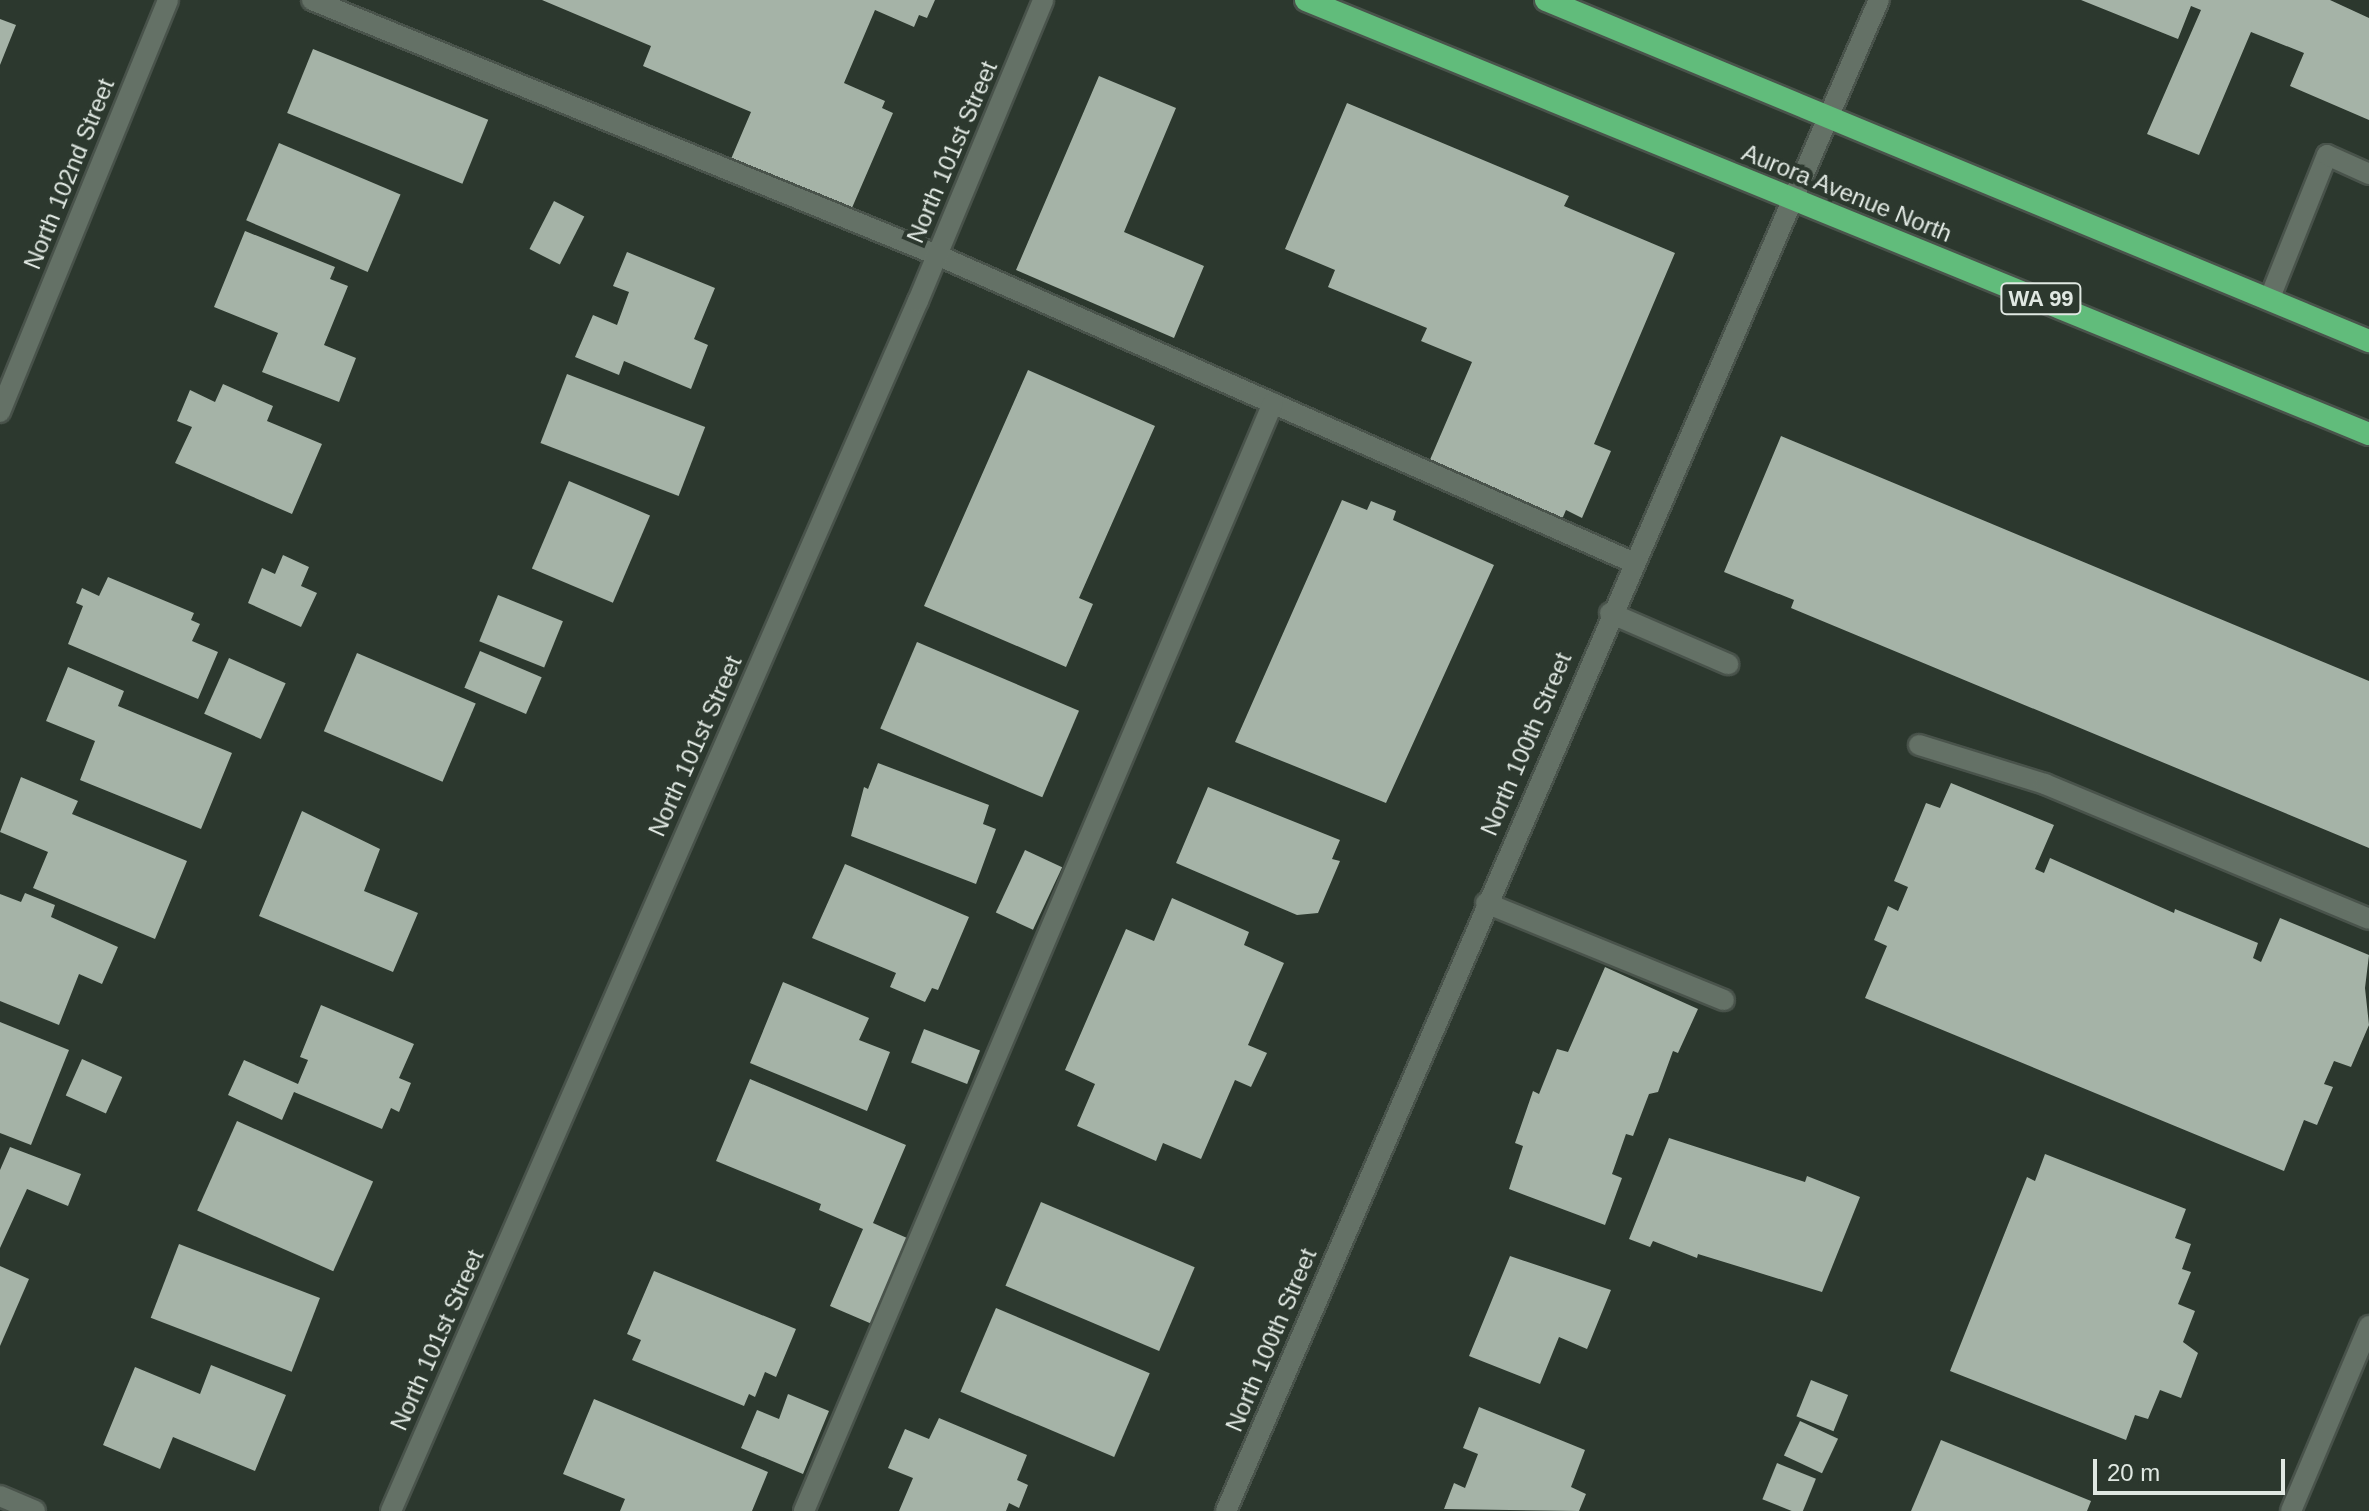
<!DOCTYPE html>
<html>
<head>
<meta charset="utf-8">
<style>
  body { margin:0 }
  #map { position:relative; width:2369px; height:1511px; overflow:hidden; background:#2c382e; font-family:Helvetica,sans-serif }
  div>[style] { position:absolute }
  [style*='--x'] { left:calc(var(--x)*1px); top:calc(var(--y)*1px); width:calc(var(--w)*1px); rotate:calc(var(--a)*1deg) }
  .building>* { inset:0; background:#a5b3a7; transform-origin:0 0 }
  .roads { filter:drop-shadow(2px 0 #49534b) drop-shadow(-2px 0 #49534b) drop-shadow(0 2px #49534b) drop-shadow(0 -2px #49534b) }
  .service>* { height:20px; margin:-10px; padding:0 10px; transform-origin:10px; border-radius:10px; background:#647166 }
  .minor>* { height:20px; margin:-10px; padding:0 10px; transform-origin:10px; border-radius:10px; background:#647166 }
  .trunk>* { height:22px; margin:-11px; padding:0 11px; transform-origin:11px; border-radius:11px; background:#61bc7b }
  span { translate:-50% -50%; white-space:nowrap; text-align:center; line-height:1.15; -webkit-text-stroke:8px #2c382e; paint-order:stroke }
  .shield-label span { padding:2px 6px; background:#2c382e; border:2px solid; border-radius:6px; -webkit-text-stroke-width:0 }
  .shield-label { font-size:22px; color:#e0e8e2; font-weight:700 }
  .street-label { font-size:24px; color:#e0e8e2 }
  .scale { position:absolute; left:2093px; top:1459px; width:192px; height:36px; box-sizing:border-box; border:4px solid #e0e8e2; border-top:0; padding-left:10px; font-size:24px; line-height:28px; white-space:nowrap; color:#e0e8e2; -webkit-text-stroke:6px #2c382e; paint-order:stroke }
</style>
</head>
<body>
<div id="map">
  <div class="building">
    <div style="clip-path:polygon(542px 0,935px 0,927px 18px,919px 15px,914px 27px,875px 10px,844px 83px,885px 101px,882px 108px,893px 113px,848px 217px,728px 166px,751px 112px,643px 66px,651px 46px)"></div>
    <div style="clip-path:polygon(2081px 0,2330px 0,2369px 18px,2369px 120px,2290px 86px,2304px 53px,2251px 32px,2199px 155px,2147px 134px,2201px 10px,2191px 6px,2178px 39px)"></div>
    <div style="clip-path:polygon(0 19px,16px 25px,0 65px)"></div>
    <div style="left:313px;top:49px;width:189px;height:69px;rotate:22deg"></div>
    <div style="clip-path:polygon(1099px 76px,1176px 108px,1124px 232px,1204px 266px,1174px 338px,1016px 270px)"></div>
    <div style="clip-path:polygon(1347px 103px,1569px 196px,1564px 206px,1675px 253px,1594px 444px,1611px 451px,1582px 518px,1566px 510px,1560px 524px,1426px 469px,1472px 362px,1421px 341px,1427px 328px,1328px 287px,1335px 270px,1285px 249px)"></div>
    <div style="left:279px;top:143px;width:132px;height:84px;rotate:23deg"></div>
    <div style="left:554px;top:201px;width:34px;height:54px;rotate:27deg"></div>
    <div style="clip-path:polygon(245px 231px,335px 267px,330px 279px,348px 286px,324px 345px,356px 358px,339px 402px,262px 372px,278px 333px,214px 307px)"></div>
    <div style="clip-path:polygon(627px 252px,715px 288px,694px 339px,708px 345px,691px 389px,624px 361px,619px 375px,575px 357px,593px 315px,617px 325px,629px 292px,613px 286px)"></div>
    <div style="clip-path:polygon(1028px 370px,1155px 426px,1079px 598px,1093px 604px,1066px 667px,924px 606px)"></div>
    <div style="left:567px;top:374px;width:148px;height:74px;rotate:21deg"></div>
    <div style="clip-path:polygon(223px 384px,273px 406px,267px 421px,322px 444px,292px 514px,175px 463px,192px 427px,177px 421px,190px 390px,215px 402px)"></div>
    <div style="clip-path:polygon(1781px 436px,2369px 681px,2369px 848px,1791px 608px,1794px 600px,1724px 572px)"></div>
    <div style="left:569px;top:481px;width:88px;height:95px;rotate:23deg"></div>
    <div style="clip-path:polygon(1342px 500px,1367px 510px,1371px 501px,1396px 511px,1393px 520px,1494px 565px,1386px 803px,1235px 742px)"></div>
    <div style="clip-path:polygon(283px 555px,309px 567px,301px 586px,317px 593px,301px 627px,248px 603px,262px 568px,275px 574px)"></div>
    <div style="clip-path:polygon(108px 577px,194px 613px,191px 620px,200px 624px,192px 641px,218px 652px,198px 699px,68px 644px,83px 606px,76px 603px,82px 588px,99px 596px)"></div>
    <div style="left:498px;top:595px;width:70px;height:50px;rotate:22deg"></div>
    <div style="left:917px;top:642px;width:176px;height:94px;rotate:23deg"></div>
    <div style="left:480px;top:651px;width:67px;height:40px;rotate:23deg"></div>
    <div style="left:357px;top:653px;width:129px;height:85px;rotate:23deg"></div>
    <div style="left:229px;top:658px;width:62px;height:61px;rotate:24deg"></div>
    <div style="clip-path:polygon(68px 667px,124px 691px,118px 706px,232px 753px,201px 829px,80px 780px,95px 741px,46px 721px)"></div>
    <div style="clip-path:polygon(878px 763px,989px 805px,983px 824px,996px 829px,976px 884px,851px 836px,864px 787px,868px 789px)"></div>
    <div style="clip-path:polygon(21px 777px,78px 801px,72px 814px,187px 861px,155px 939px,33px 888px,48px 852px,0 832px)"></div>
    <div style="clip-path:polygon(1951px 783px,2054px 825px,2035px 869px,2044px 873px,2050px 858px,2174px 913px,2175px 909px,2258px 943px,2253px 958px,2261px 962px,2280px 918px,2369px 955px,2365px 988px,2369px 1025px,2351px 1067px,2334px 1061px,2324px 1084px,2333px 1087px,2317px 1125px,2304px 1120px,2284px 1171px,1865px 998px,1887px 946px,1874px 940px,1888px 906px,1898px 911px,1908px 887px,1894px 881px,1926px 803px,1940px 808px)"></div>
    <div style="clip-path:polygon(1208px 787px,1340px 840px,1332px 859px,1340px 861px,1318px 913px,1297px 915px,1176px 863px)"></div>
    <div style="clip-path:polygon(302px 811px,380px 849px,364px 891px,418px 913px,393px 972px,259px 916px)"></div>
    <div style="left:1025px;top:850px;width:41px;height:69px;rotate:25deg"></div>
    <div style="clip-path:polygon(845px 864px,969px 917px,938px 990px,932px 988px,925px 1002px,890px 987px,896px 973px,812px 938px)"></div>
    <div style="clip-path:polygon(25px 893px,55px 905px,51px 917px,118px 947px,102px 984px,79px 974px,59px 1025px,0 1001px,0 894px,21px 902px)"></div>
    <div style="clip-path:polygon(1172px 898px,1249px 932px,1244px 945px,1284px 963px,1248px 1045px,1267px 1053px,1251px 1087px,1235px 1080px,1201px 1159px,1163px 1143px,1156px 1161px,1077px 1126px,1095px 1084px,1065px 1070px,1126px 929px,1154px 941px)"></div>
    <div style="clip-path:polygon(1605px 967px,1698px 1009px,1678px 1053px,1673px 1051px,1658px 1092px,1649px 1094px,1633px 1136px,1626px 1134px,1612px 1174px,1622px 1178px,1605px 1225px,1509px 1189px,1523px 1146px,1515px 1143px,1533px 1091px,1539px 1094px,1557px 1049px,1568px 1052px)"></div>
    <div style="clip-path:polygon(783px 982px,869px 1018px,859px 1040px,890px 1052px,867px 1111px,750px 1063px)"></div>
    <div style="clip-path:polygon(321px 1005px,414px 1044px,399px 1078px,411px 1083px,399px 1112px,391px 1108px,382px 1129px,294px 1092px,282px 1120px,228px 1095px,244px 1060px,298px 1084px,308px 1060px,300px 1057px)"></div>
    <div style="clip-path:polygon(0 1022px,69px 1050px,31px 1145px,0 1133px)"></div>
    <div style="left:924px;top:1029px;width:60px;height:36px;rotate:21deg"></div>
    <div style="left:82px;top:1059px;width:44px;height:40px;rotate:24deg"></div>
    <div style="clip-path:polygon(750px 1079px,906px 1145px,873px 1223px,907px 1238px,872px 1324px,830px 1306px,863px 1229px,819px 1210px,821px 1204px,716px 1161px)"></div>
    <div style="left:237px;top:1121px;width:149px;height:98px;rotate:24deg"></div>
    <div style="clip-path:polygon(1669px 1138px,1805px 1182px,1807px 1176px,1860px 1197px,1822px 1292px,1698px 1254px,1697px 1258px,1653px 1241px,1650px 1247px,1629px 1239px)"></div>
    <div style="clip-path:polygon(10px 1147px,81px 1174px,68px 1206px,27px 1189px,0 1248px,0 1170px)"></div>
    <div style="clip-path:polygon(2045px 1154px,2186px 1209px,2175px 1238px,2191px 1244px,2182px 1269px,2191px 1272px,2178px 1304px,2195px 1311px,2183px 1342px,2198px 1353px,2181px 1398px,2160px 1390px,2148px 1419px,2135px 1415px,2126px 1440px,1950px 1371px,2027px 1177px,2035px 1181px)"></div>
    <div style="left:1041px;top:1202px;width:167px;height:91px;rotate:23deg"></div>
    <div style="left:179px;top:1244px;width:151px;height:79px;rotate:21deg"></div>
    <div style="clip-path:polygon(1510px 1256px,1611px 1290px,1587px 1349px,1559px 1337px,1540px 1384px,1469px 1356px)"></div>
    <div style="clip-path:polygon(0 1266px,29px 1279px,0 1346px)"></div>
    <div style="clip-path:polygon(654px 1271px,796px 1329px,776px 1377px,765px 1372px,755px 1397px,749px 1394px,744px 1406px,632px 1360px,641px 1340px,627px 1334px)"></div>
    <div style="left:996px;top:1308px;width:167px;height:91px;rotate:23deg"></div>
    <div style="clip-path:polygon(211px 1365px,286px 1395px,255px 1471px,173px 1437px,160px 1469px,103px 1445px,135px 1367px,200px 1394px)"></div>
    <div style="left:1811px;top:1380px;width:40px;height:39px;rotate:22deg"></div>
    <div style="clip-path:polygon(788px 1394px,829px 1411px,803px 1474px,741px 1448px,757px 1410px,779px 1419px)"></div>
    <div style="clip-path:polygon(594px 1399px,768px 1472px,752px 1511px,620px 1511px,625px 1499px,563px 1474px)"></div>
    <div style="clip-path:polygon(1479px 1407px,1585px 1450px,1571px 1487px,1586px 1494px,1579px 1511px,1444px 1509px,1454px 1483px,1465px 1488px,1478px 1454px,1463px 1448px)"></div>
    <div style="clip-path:polygon(939px 1418px,1027px 1455px,1017px 1480px,1028px 1485px,1019px 1508px,1009px 1503px,1006px 1511px,899px 1511px,913px 1478px,888px 1468px,905px 1429px,929px 1439px)"></div>
    <div style="left:1800px;top:1421px;width:42px;height:38px;rotate:25deg"></div>
    <div style="clip-path:polygon(1941px 1440px,2091px 1501px,2087px 1511px,1911px 1511px)"></div>
    <div style="left:1777px;top:1463px;width:42px;height:39px;rotate:22deg"></div>
  </div>
  <div class="roads">
    <div class="service">
      <div style="--x:312;--y:0;--w:675;--a:22.2"></div>
      <div style="--x:937;--y:255;--w:760;--a:23.83"></div>
      <div style="--x:2269;--y:300;--w:156;--a:-68.2"></div>
      <div style="--x:2327;--y:155;--w:46;--a:24.3"></div>
      <div style="--x:1610;--y:613;--w:129;--a:23.4"></div>
      <div style="--x:1919;--y:745;--w:132;--a:17.2"></div>
      <div style="--x:2045;--y:784;--w:351;--a:22.6"></div>
      <div style="--x:1486;--y:903;--w:257;--a:22.2"></div>
      <div style="--x:804;--y:1511;--w:1203;--a:-67.06"></div>
    </div>
    <div class="minor">
      <div style="--x:0;--y:412;--w:445;--a:-67.8"></div>
      <div style="--x:0;--y:1496;--w:38;--a:23"></div>
      <div style="--x:391;--y:1511;--w:1320;--a:-66.47"></div>
      <div style="--x:918;--y:301;--w:326;--a:-67.4"></div>
      <div style="--x:1226;--y:1511;--w:1646;--a:-66.63"></div>
      <div style="--x:2291;--y:1511;--w:201;--a:-67.1"></div>
    </div>
    <div class="trunk">
      <div style="--x:1306;--y:0;--w:1148;--a:22.21"></div>
      <div style="--x:1546;--y:0;--w:891;--a:22.51"></div>
    </div>
  </div>
  <div class="shield-label">
    <span style="left:2041px;top:299px">WA 99</span>
  </div>
  <div class="street-label">
    <span style="left:952px;top:152px;rotate:-67deg">North 101st Street</span>
    <span style="left:69px;top:174px;rotate:-68deg">North 102nd Street</span>
    <span style="left:1847px;top:193px;rotate:22deg">Aurora Avenue North</span>
    <span style="left:1526px;top:744px;rotate:-67deg">North 100th Street</span>
    <span style="left:695px;top:746px;rotate:-66deg">North 101st Street</span>
    <span style="left:437px;top:1340px;rotate:-66deg">North 101st Street</span>
    <span style="left:1271px;top:1340px;rotate:-67deg">North 100th Street</span>
  </div>
  <div class="scale">20 m</div>
</div>
</body>
</html>
